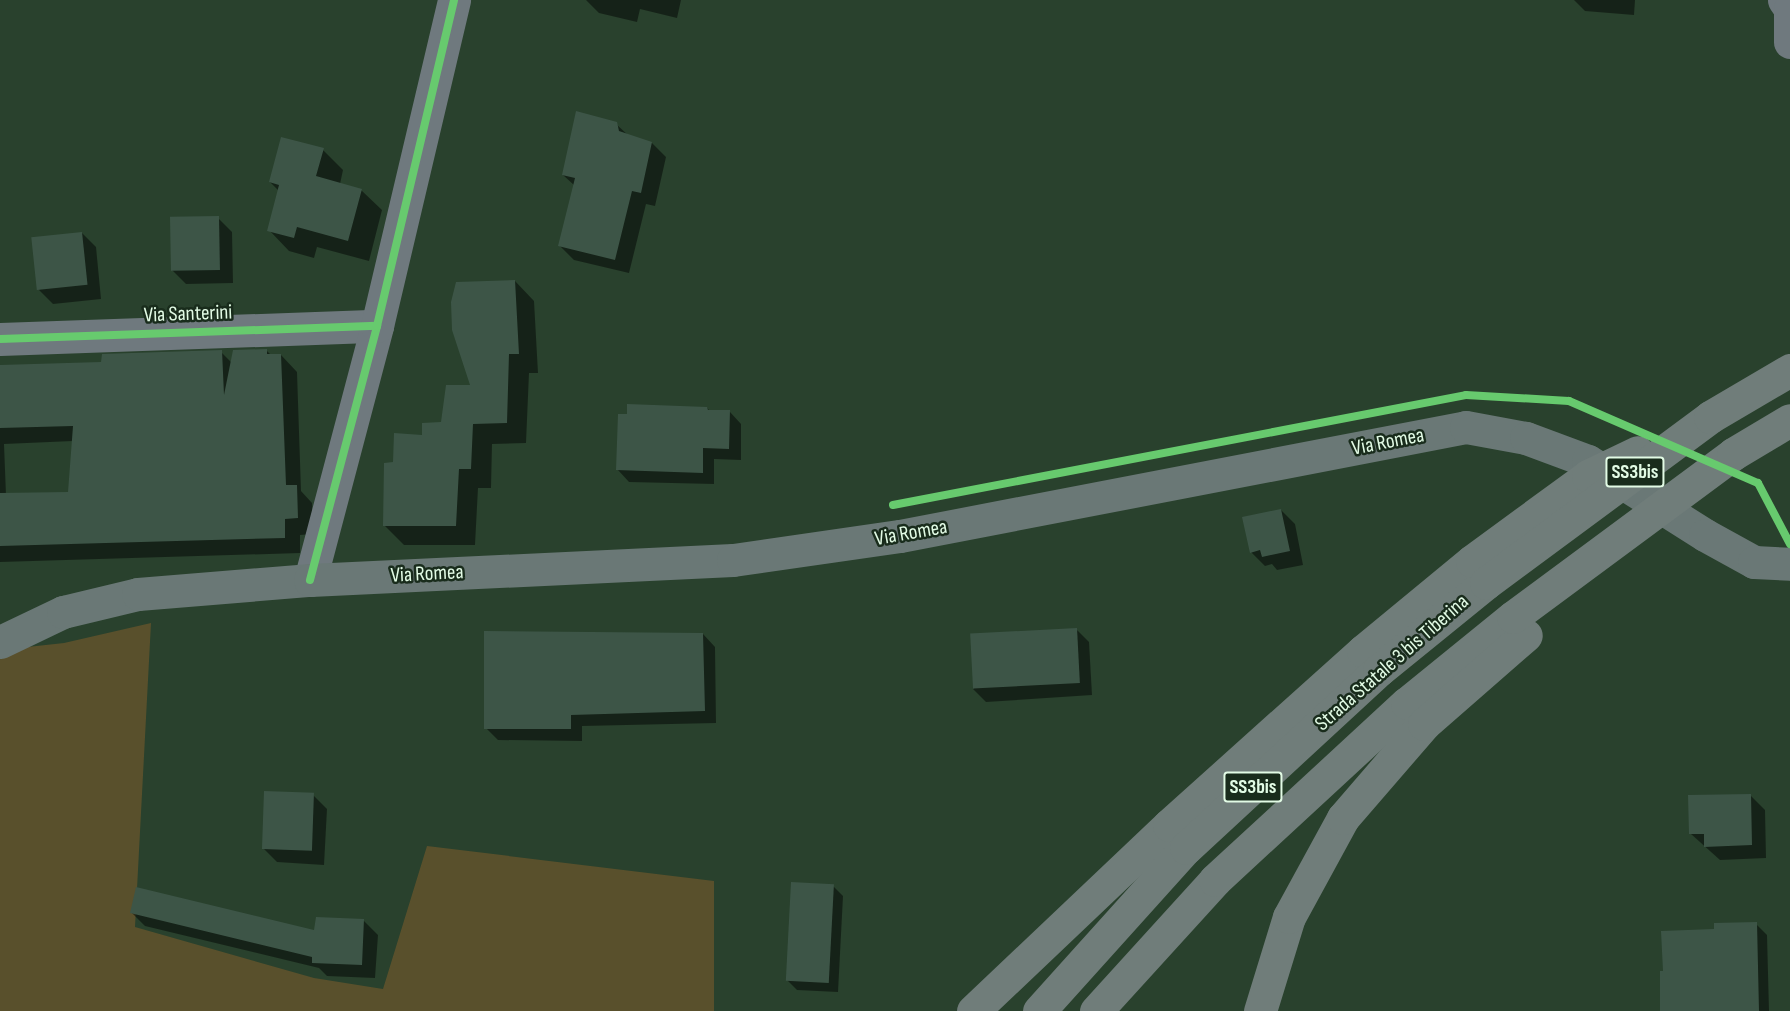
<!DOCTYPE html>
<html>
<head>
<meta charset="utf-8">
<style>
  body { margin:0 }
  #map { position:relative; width:1790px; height:1011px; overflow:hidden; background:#29412d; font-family:"Sofia Sans Condensed",sans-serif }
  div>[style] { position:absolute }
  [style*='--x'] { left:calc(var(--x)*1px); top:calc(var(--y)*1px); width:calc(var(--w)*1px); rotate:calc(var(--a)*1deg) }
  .green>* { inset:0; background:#59502c }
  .shadow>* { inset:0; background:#0007 }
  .building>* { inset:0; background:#3d5547; transform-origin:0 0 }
  .minor>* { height:33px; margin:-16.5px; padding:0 16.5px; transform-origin:16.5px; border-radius:16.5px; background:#6f797e }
  .major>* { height:33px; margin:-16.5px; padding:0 16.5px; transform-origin:16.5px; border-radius:16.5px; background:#6a7876 }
  .highway>* { height:33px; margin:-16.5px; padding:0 16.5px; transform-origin:16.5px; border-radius:16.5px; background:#707d7a }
  .highway-bridge>* { height:33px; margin:-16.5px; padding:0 16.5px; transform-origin:16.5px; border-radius:16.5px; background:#707d7a }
  .cycleway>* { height:8px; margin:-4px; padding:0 4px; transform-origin:4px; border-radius:4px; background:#67ca6e }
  span { translate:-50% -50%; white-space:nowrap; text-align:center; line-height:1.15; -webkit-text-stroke:5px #192c1c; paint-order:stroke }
  .shield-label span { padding:2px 4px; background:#192c1c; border:2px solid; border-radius:4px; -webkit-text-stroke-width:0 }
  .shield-label { font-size:20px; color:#e2fbe5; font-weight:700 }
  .street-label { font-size:21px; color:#e2fbe5 }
</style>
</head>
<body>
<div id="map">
  <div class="green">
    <div style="clip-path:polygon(151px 623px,135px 927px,314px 978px,383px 989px,427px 846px,714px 881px,714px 1011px,0 1011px,0 650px,64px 643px)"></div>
  </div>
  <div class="shadow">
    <div style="clip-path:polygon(586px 0,681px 0,677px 18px,640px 9px,637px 22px,599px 13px)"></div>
    <div style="clip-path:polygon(1574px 0,1635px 0,1634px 15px,1585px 11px)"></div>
    <div style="clip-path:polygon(616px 124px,629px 136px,652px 143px,666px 157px,655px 206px,646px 204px,629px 273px,574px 260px,560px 246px,575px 186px,563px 175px)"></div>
    <div style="clip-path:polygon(323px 150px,343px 170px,340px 184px,361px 190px,382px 210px,369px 261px,317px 247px,314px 258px,289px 251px,269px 230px,279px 191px,270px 182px)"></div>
    <div style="clip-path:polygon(218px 218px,232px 232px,233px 283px,186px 284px,172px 270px)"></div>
    <div style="clip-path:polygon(82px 233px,96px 247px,101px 299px,53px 304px,39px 290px)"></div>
    <div style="clip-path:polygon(515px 281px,534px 301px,538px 373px,529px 373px,526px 443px,492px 444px,491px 488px,478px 488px,475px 545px,404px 545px,384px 525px,394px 463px,442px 424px,472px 387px)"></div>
    <div style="clip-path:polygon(evenodd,266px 350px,272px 356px,281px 355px,297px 372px,301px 491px,312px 503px,313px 534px,300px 535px,300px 553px,0 562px,0 366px,102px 364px,221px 352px,232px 363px,266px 350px,73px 441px,69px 494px,6px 495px,4px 444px,73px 441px)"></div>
    <div style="clip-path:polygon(707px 408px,710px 411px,730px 412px,741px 424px,741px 460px,714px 459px,714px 484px,629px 482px,618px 470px)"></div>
    <div style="clip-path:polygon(1281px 510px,1295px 524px,1303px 565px,1277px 570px,1272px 564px,1265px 566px,1251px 552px)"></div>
    <div style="clip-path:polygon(1076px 629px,1089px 642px,1092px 695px,986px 702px,973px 689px)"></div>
    <div style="clip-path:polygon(703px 634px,715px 647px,716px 723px,582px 726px,582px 741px,498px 740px,486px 728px)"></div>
    <div style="clip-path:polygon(313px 795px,327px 809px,324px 865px,277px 862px,263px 848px)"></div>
    <div style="clip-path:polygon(1751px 796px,1765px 810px,1766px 858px,1720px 860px,1691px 834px)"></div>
    <div style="clip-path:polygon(833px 886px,843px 896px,838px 992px,797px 990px,787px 980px)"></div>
    <div style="clip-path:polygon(131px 912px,316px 932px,364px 921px,378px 935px,375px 978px,327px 976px,319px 968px,145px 926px)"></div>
    <div style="clip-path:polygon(1756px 924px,1767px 935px,1769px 1011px,1662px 1011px,1715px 930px)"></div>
  </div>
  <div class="building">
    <div style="clip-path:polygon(576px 111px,617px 122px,619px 131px,652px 142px,641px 193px,632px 191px,615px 260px,558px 246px,575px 178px,562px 175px)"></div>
    <div style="clip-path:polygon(281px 137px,324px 148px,316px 176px,362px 189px,348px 241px,297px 227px,294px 238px,267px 231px,279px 185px,269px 182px)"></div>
    <div style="left:219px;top:216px;width:54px;height:49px;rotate:89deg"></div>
    <div style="left:82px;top:232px;width:53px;height:51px;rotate:84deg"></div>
    <div style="clip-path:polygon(515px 280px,519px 354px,509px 354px,507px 423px,473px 424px,471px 469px,459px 469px,456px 526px,383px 526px,384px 463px,393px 462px,394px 433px,422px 435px,422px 423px,441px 422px,446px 385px,470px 385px,452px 330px,451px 302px,456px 282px)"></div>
    <div style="clip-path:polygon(267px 349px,267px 354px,281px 354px,286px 485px,297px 485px,298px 518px,285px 519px,285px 538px,0 546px,0 493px,68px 492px,73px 426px,0 428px,0 365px,101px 362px,102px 354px,222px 350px,224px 395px,233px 350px)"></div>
    <div style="clip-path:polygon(627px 404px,707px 407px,708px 410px,730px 410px,729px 449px,703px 448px,703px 473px,616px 470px,618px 414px,627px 414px)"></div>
    <div style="clip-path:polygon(1281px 509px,1290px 551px,1262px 557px,1260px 550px,1250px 553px,1242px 517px)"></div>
    <div style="left:1077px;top:628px;width:55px;height:107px;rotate:87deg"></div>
    <div style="clip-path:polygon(484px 631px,703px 633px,705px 711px,571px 715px,571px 729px,484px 729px)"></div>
    <div style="left:264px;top:791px;width:50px;height:58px;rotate:2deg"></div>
    <div style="clip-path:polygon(1751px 794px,1752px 845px,1704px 847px,1704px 834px,1689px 834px,1688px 795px)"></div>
    <div style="left:791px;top:882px;width:43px;height:99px;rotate:3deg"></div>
    <div style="clip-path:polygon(136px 887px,314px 930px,316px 917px,364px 919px,362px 965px,312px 963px,312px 957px,130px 913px)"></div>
    <div style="clip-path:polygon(1757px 922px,1759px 1011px,1660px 1011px,1660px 971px,1663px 971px,1661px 931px,1714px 929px,1714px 923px)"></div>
  </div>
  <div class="minor">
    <div style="--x:1784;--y:0;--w:11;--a:56"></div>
    <div style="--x:1790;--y:9;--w:33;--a:90"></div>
    <div style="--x:0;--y:339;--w:377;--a:-2"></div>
    <div style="--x:310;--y:580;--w:263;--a:-75.2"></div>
    <div style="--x:377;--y:326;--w:335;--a:-76.7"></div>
  </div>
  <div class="major">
    <div style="--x:0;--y:642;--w:70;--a:-25.5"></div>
    <div style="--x:63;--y:612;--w:77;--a:-13.5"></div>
    <div style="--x:138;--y:594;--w:173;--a:-4.7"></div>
    <div style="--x:310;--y:580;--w:423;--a:-2.7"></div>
    <div style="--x:733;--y:560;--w:169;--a:-8.2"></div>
    <div style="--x:900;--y:536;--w:576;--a:-10.9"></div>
    <div style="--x:1466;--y:427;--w:61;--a:10.4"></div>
    <div style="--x:1526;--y:438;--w:66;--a:20.4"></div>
    <div style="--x:1588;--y:461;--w:138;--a:32.3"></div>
    <div style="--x:1705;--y:535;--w:56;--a:28.9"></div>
    <div style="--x:1754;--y:562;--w:36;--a:3"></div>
  </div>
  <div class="highway">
    <div style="--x:973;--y:1011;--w:270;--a:-43.5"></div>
    <div style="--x:1169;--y:825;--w:261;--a:-41.9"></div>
    <div style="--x:1363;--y:651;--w:141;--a:-39.5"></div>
    <div style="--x:1039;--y:1011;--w:219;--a:-48"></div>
    <div style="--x:1186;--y:848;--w:263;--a:-42.7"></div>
    <div style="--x:1379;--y:670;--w:138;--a:-39.1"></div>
    <div style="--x:1096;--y:1011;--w:177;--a:-47.7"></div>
    <div style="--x:1215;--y:880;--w:261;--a:-42.7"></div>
    <div style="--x:1407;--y:703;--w:136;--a:-39.1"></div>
    <div style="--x:1260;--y:1011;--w:98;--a:-72.9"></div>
    <div style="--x:1289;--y:917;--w:113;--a:-61.4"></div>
    <div style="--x:1343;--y:818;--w:124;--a:-49.2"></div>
    <div style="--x:1424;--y:724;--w:135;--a:-41.1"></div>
  </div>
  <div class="highway-bridge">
    <div style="--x:1472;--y:561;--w:144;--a:-36.2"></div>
    <div style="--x:1588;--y:476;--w:55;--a:-25.6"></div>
    <div style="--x:1486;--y:583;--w:279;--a:-36.5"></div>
    <div style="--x:1710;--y:417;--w:93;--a:-30.4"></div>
    <div style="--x:1513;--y:617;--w:274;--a:-36.5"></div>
    <div style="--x:1733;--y:454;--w:66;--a:-30.8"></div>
  </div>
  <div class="cycleway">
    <div style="--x:0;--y:339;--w:377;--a:-2"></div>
    <div style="--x:893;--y:505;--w:583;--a:-10.87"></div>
    <div style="--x:1466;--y:395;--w:103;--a:3.3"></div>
    <div style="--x:1569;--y:401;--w:206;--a:23.5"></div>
    <div style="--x:1758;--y:483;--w:69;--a:62.3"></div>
    <div style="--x:310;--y:580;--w:263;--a:-75.2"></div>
    <div style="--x:377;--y:326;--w:335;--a:-76.7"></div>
  </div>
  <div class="shield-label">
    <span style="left:1635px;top:472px">SS3bis</span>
    <span style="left:1253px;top:787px">SS3bis</span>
  </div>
  <div class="street-label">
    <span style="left:188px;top:314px;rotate:-2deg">Via Santerini</span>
    <span style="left:1388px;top:442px;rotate:-11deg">Via Romea</span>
    <span style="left:911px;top:533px;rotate:-10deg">Via Romea</span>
    <span style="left:427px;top:574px;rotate:-3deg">Via Romea</span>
    <span style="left:1392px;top:663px;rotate:-41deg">Strada Statale 3 bis Tiberina</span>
  </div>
</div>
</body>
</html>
